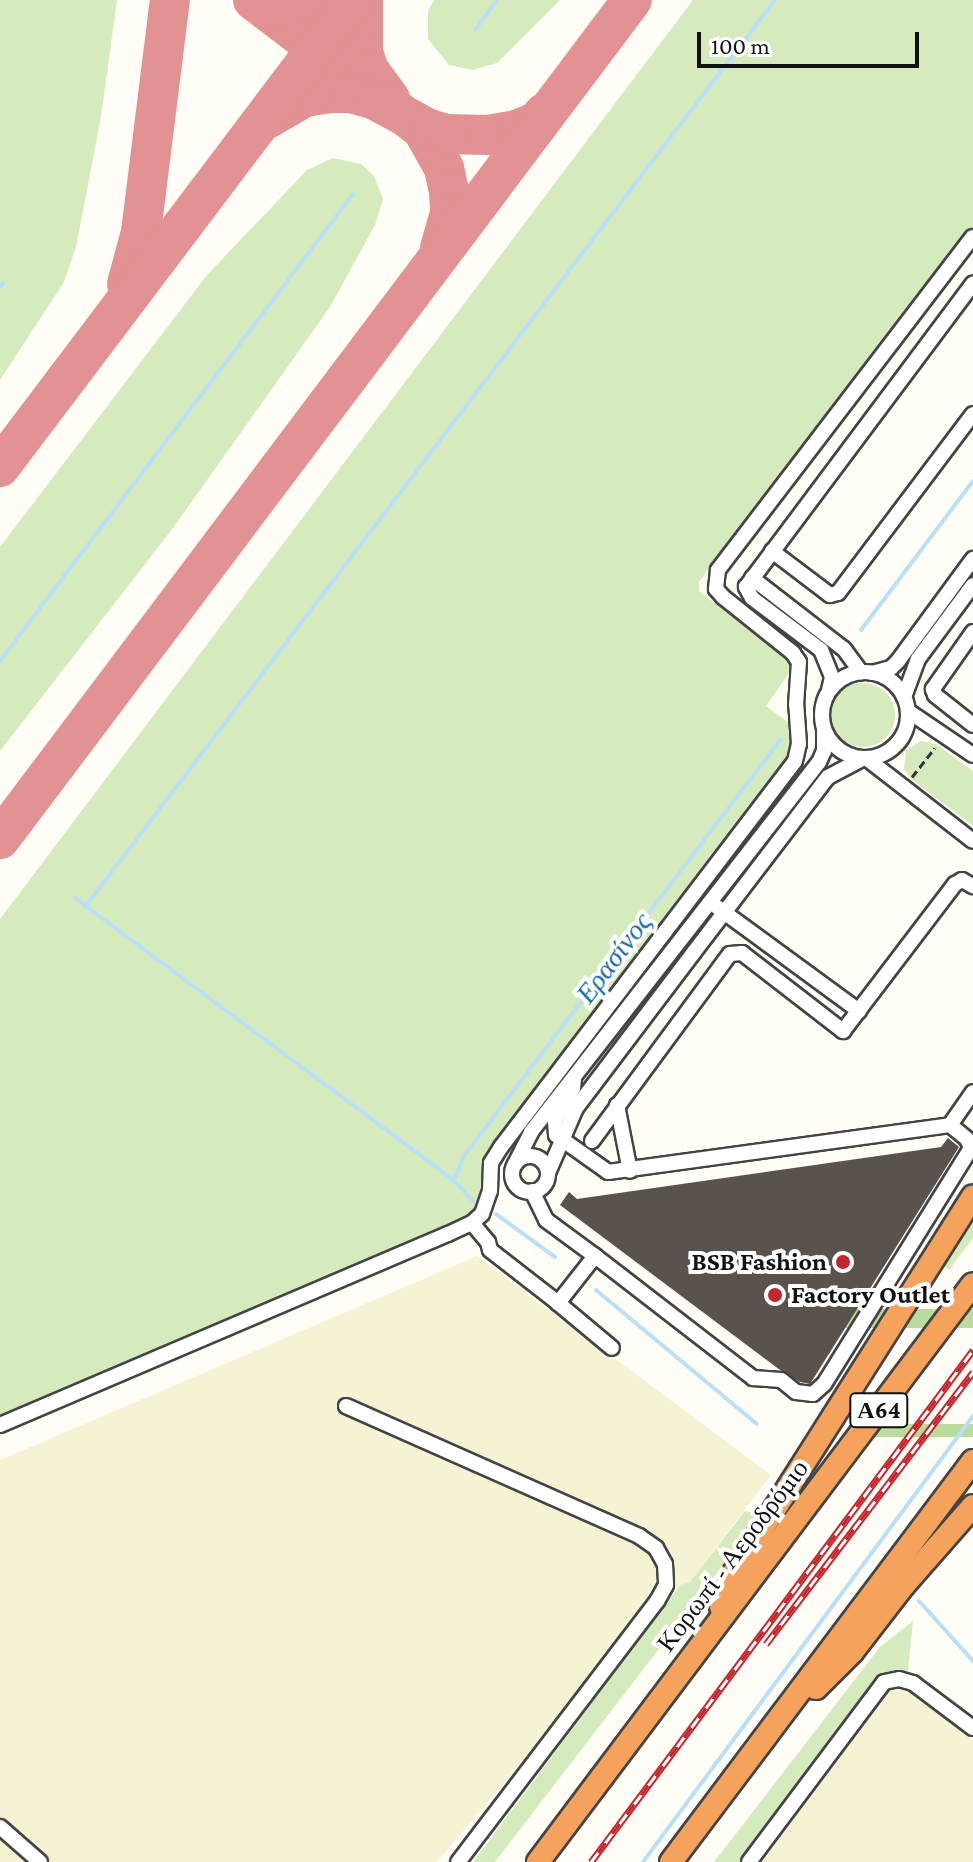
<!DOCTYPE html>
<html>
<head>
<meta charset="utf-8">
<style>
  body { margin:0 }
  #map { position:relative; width:973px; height:1862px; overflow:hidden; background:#fffdf5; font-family:"Crimson Pro",serif }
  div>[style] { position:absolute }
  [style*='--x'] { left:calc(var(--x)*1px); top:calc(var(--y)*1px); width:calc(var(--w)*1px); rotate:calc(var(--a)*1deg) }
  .farmland>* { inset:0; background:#f6f3d4 }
  .green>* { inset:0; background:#d5ebbd }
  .round { border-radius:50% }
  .forest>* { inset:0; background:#b9dc9c; transform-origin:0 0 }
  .stream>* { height:4px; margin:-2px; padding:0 2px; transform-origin:2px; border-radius:2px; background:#b9e0f7 }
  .taxiway>* { height:40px; margin:-20px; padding:0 20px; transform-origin:20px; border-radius:20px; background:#e29292 }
  .building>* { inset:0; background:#5a524d }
  .path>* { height:3px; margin-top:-1.5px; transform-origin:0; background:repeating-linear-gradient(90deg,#333 0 8px,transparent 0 12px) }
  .roads { filter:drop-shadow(2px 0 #444) drop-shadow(-2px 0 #444) drop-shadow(0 2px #444) drop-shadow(0 -2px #444) }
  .minor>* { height:14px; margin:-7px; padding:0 7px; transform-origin:7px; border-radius:7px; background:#fff }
  .minor>.ring { margin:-7px; padding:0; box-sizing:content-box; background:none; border:14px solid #fff; border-radius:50% }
  .highway>* { height:22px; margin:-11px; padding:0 11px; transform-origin:11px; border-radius:11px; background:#f5a25d }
  .rail>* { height:7px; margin-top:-3.5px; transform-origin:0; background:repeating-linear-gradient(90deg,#fff 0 12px,#c4262e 0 24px); box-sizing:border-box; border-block:2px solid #c4262e }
  .dots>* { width:22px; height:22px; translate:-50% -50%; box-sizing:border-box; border:4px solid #fff; border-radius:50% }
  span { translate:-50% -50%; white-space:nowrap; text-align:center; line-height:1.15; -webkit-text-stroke:8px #fff; paint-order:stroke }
  .shield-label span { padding:2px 6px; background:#fff; border:2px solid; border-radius:6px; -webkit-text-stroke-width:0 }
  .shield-label { font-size:24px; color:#111; font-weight:700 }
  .poi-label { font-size:26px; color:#111; font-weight:700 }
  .right { translate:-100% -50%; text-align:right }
  .left { translate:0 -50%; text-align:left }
  .street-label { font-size:26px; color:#111 }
  .water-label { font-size:28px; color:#1768a6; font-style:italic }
  .scale { position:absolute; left:697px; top:32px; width:222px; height:36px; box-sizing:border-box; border:4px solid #111; border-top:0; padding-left:10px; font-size:24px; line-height:28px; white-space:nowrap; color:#111; -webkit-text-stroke:6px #fff; paint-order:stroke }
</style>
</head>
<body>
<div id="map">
  <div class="farmland">
    <div style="clip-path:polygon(477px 1256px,771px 1475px,690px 1582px,664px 1594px,437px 1862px,0 1862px,0 1460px)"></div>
    <div style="clip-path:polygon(888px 1689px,910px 1691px,973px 1740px,973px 1862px,751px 1862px,872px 1701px)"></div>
  </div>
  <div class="green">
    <div style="clip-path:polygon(0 0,117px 0,101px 117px,76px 247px,64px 282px,0 380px)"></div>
    <div style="clip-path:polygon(434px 0,560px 0,497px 63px,472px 70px,449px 65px,428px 39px,428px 11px)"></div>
    <div style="clip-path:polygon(693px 0,973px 0,973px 227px,727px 552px,716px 559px,699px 582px,699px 591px,777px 651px,790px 665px,789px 673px,766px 706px,789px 723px,790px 753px,489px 1157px,475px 1208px,454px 1224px,0 1419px,0 919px)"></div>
    <div style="clip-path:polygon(333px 158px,361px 164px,374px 176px,383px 199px,375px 225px,330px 307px,173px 528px,0 751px,0 547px,207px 275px,307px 170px)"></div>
    <div class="round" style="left:831px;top:683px;width:64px;height:64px"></div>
    <div style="clip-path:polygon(921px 741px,936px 744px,973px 771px,973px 826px,911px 779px,904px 769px,906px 750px)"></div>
    <div style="clip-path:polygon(973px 1219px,973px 1238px,949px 1270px,944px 1265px)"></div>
    <div style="clip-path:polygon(745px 1511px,762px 1515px,495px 1862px,473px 1862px,680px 1585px,690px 1582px)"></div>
    <div style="clip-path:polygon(913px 1621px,908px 1671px,886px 1681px,867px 1697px,740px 1862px,714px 1862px,880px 1647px)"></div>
  </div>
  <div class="forest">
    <div style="left:973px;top:1309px;width:19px;height:249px;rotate:90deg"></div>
    <div style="left:973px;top:1424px;width:13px;height:123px;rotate:90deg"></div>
  </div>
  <div class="stream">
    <div style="--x:475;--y:30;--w:37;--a:-54"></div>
    <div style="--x:0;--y:287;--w:5;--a:-53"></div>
    <div style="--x:861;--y:630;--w:186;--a:-53.1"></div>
    <div style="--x:0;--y:661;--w:585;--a:-52.91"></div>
    <div style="--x:75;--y:898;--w:473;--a:36.7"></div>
    <div style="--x:454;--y:1181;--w:28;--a:46"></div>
    <div style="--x:85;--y:907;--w:1140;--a:-52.74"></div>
    <div style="--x:454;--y:1181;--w:26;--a:-69"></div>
    <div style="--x:463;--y:1157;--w:525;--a:-52.74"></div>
    <div style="--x:496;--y:1214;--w:73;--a:36.1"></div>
    <div style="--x:596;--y:1290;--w:209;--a:39.8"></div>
    <div style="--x:919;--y:1601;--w:81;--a:48"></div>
    <div style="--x:643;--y:1862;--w:555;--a:-53.5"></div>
  </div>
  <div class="taxiway">
    <div style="--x:253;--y:0;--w:213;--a:37.4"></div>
    <div style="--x:422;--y:129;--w:45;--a:60.6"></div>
    <div style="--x:444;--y:168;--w:24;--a:78"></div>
    <div style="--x:449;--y:191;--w:22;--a:87"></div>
    <div style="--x:450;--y:213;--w:36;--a:106"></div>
    <div style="--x:254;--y:0;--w:9;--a:32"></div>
    <div style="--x:262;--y:5;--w:18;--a:3"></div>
    <div style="--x:280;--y:6;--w:36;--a:-9"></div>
    <div style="--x:363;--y:0;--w:52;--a:90"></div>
    <div style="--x:363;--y:52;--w:19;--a:72"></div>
    <div style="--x:369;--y:70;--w:36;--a:54"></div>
    <div style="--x:269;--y:118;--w:42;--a:-30.3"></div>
    <div style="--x:305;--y:97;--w:26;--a:-9"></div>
    <div style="--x:331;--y:93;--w:20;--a:0"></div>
    <div style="--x:351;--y:93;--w:25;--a:16"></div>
    <div style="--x:375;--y:100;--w:61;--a:28.2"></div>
    <div style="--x:429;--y:129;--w:18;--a:16"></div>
    <div style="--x:446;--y:134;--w:42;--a:1.4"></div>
    <div style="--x:488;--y:135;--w:28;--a:-10"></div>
    <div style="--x:516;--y:130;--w:22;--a:-22"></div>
    <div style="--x:536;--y:122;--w:12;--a:-48"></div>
    <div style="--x:127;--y:284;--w:54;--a:-74.9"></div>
    <div style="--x:141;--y:232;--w:234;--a:-82.9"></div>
    <div style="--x:0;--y:467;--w:585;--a:-52.91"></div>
    <div style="--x:0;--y:839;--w:1050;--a:-53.01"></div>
  </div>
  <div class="building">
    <div style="clip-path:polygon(948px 1138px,959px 1147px,810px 1384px,800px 1382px,780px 1370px,560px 1205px,569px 1192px,577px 1199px,941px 1147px)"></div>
  </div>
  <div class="path">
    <div style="--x:912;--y:777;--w:37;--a:-52"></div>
  </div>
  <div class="roads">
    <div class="minor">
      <div style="--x:772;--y:551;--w:73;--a:37.2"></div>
      <div style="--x:830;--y:595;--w:8;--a:-14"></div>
      <div style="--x:838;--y:593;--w:224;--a:-53"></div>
      <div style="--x:752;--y:578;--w:116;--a:37.7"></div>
      <div style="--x:844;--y:649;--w:29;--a:54"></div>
      <div style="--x:973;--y:632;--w:70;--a:125.1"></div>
      <div style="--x:933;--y:689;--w:6;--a:72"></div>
      <div style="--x:935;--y:695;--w:48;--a:38.3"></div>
      <div class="ring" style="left:822px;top:672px;width:72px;height:72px"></div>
      <div style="--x:872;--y:673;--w:20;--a:-15"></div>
      <div style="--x:891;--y:668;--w:10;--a:-45"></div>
      <div style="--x:898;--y:661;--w:127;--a:-53.7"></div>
      <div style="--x:829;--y:690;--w:13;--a:-77"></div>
      <div style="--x:832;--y:677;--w:29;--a:-112"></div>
      <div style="--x:821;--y:650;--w:86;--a:-143"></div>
      <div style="--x:752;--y:598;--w:13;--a:-119"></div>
      <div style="--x:746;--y:587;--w:379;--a:-53.2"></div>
      <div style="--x:904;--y:697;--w:40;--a:-69.8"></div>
      <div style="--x:918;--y:659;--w:92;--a:-53.4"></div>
      <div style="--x:908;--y:711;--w:78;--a:34.1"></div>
      <div style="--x:866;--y:758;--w:135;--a:37.8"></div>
      <div style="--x:717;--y:907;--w:176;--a:36.2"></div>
      <div style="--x:574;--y:1079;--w:9;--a:96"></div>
      <div style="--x:573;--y:1088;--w:38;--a:119"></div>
      <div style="--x:555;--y:1121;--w:14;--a:86"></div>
      <div style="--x:556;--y:1135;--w:64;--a:35.4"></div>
      <div style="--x:608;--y:1172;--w:345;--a:-7.8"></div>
      <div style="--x:950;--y:1125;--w:22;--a:39"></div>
      <div style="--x:967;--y:1139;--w:10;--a:66"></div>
      <div style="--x:971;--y:1148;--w:278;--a:121.9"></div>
      <div style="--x:824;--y:1384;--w:15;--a:138"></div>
      <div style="--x:813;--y:1394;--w:17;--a:-173"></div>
      <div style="--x:796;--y:1392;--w:19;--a:-141"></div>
      <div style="--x:781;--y:1380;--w:28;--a:-176"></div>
      <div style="--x:753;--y:1378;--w:200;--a:-142.3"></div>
      <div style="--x:617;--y:1105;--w:67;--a:78.9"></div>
      <div style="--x:950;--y:1125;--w:40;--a:-55.1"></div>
      <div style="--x:592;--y:1141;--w:232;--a:-53.6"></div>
      <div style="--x:730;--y:954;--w:12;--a:-5"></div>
      <div style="--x:742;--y:953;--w:128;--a:37.7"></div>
      <div style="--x:843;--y:1031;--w:185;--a:-52.7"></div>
      <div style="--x:955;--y:884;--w:8;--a:-30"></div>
      <div style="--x:962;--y:880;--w:13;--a:29"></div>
      <div class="ring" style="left:512px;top:1156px;width:22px;height:22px"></div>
      <div style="--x:515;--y:1164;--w:36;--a:-63"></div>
      <div style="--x:531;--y:1132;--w:469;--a:-52.1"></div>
      <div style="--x:819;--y:762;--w:12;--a:-66"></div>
      <div style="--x:824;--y:751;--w:21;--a:-90"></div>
      <div style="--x:548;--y:1173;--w:71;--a:-66.7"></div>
      <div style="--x:576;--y:1108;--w:196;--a:-52.9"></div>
      <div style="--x:694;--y:952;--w:220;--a:-52.6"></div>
      <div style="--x:828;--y:777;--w:40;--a:-28"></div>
      <div style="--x:532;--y:1191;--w:32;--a:64"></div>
      <div style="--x:546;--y:1220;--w:61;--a:36.3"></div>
      <div style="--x:595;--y:1256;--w:60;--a:128.2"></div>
      <div style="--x:558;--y:1303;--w:70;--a:39.8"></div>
      <div style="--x:472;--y:1223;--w:25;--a:50"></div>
      <div style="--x:488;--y:1242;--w:8;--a:76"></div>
      <div style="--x:490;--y:1250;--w:86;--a:37.9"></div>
      <div style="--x:346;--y:1406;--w:321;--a:23.9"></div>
      <div style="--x:639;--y:1536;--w:21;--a:35"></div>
      <div style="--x:656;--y:1548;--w:18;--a:61"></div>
      <div style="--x:665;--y:1564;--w:21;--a:87"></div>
      <div style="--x:666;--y:1585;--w:18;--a:119"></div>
      <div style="--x:657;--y:1601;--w:328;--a:127.3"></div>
      <div style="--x:0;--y:1425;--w:487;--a:-23.1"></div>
      <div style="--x:448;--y:1234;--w:26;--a:-25"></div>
      <div style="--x:472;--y:1223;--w:13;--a:-42"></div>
      <div style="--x:482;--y:1214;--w:24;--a:-71"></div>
      <div style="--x:490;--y:1191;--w:28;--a:-88"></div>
      <div style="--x:491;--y:1163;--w:19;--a:-58"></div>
      <div style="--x:501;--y:1147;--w:485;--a:-52.7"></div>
      <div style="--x:795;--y:761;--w:17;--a:-77"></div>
      <div style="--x:799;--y:744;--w:39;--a:-94"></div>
      <div style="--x:796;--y:705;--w:43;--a:-86"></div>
      <div style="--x:799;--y:662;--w:11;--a:-124"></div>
      <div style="--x:793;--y:653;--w:90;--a:-141.3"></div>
      <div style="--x:723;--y:597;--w:11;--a:-131"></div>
      <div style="--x:716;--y:589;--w:19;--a:-84"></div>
      <div style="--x:718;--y:570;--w:419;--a:-52.6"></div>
      <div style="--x:0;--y:1827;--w:53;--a:41.2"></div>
      <div style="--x:749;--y:1862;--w:225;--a:-53.1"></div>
      <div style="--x:884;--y:1682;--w:15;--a:-11"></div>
      <div style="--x:899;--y:1679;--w:15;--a:16"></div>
      <div style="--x:913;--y:1683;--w:75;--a:36.9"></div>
    </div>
    <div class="highway">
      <div style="--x:721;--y:1607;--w:36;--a:-69"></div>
      <div style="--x:734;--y:1573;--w:446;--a:-57.6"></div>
      <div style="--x:816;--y:1688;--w:51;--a:-45"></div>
      <div style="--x:852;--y:1652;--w:83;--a:-52.3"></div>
      <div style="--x:903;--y:1586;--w:106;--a:-48.8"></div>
      <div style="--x:538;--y:1862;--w:723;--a:-53.04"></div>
      <div style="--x:671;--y:1862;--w:502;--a:-53.02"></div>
    </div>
  </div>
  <div class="rail">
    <div style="--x:766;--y:1644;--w:342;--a:-52.7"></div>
    <div style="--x:591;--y:1862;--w:639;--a:-53.27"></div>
  </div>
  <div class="dots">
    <div style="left:843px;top:1262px;background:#c4262e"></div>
    <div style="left:775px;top:1295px;background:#c4262e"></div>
  </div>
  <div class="shield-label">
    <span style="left:879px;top:1410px">Α64</span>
  </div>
  <div class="poi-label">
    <span class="right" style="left:827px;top:1262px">BSB Fashion</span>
    <span class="left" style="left:791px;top:1295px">Factory Outlet</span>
  </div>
  <div class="street-label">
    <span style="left:733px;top:1556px;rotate:-53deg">Κορωπί - Αεροδρόμιο</span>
  </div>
  <div class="water-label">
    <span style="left:614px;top:958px;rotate:-53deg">Ερασίνος</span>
  </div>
  <div class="scale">100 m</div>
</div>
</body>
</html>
